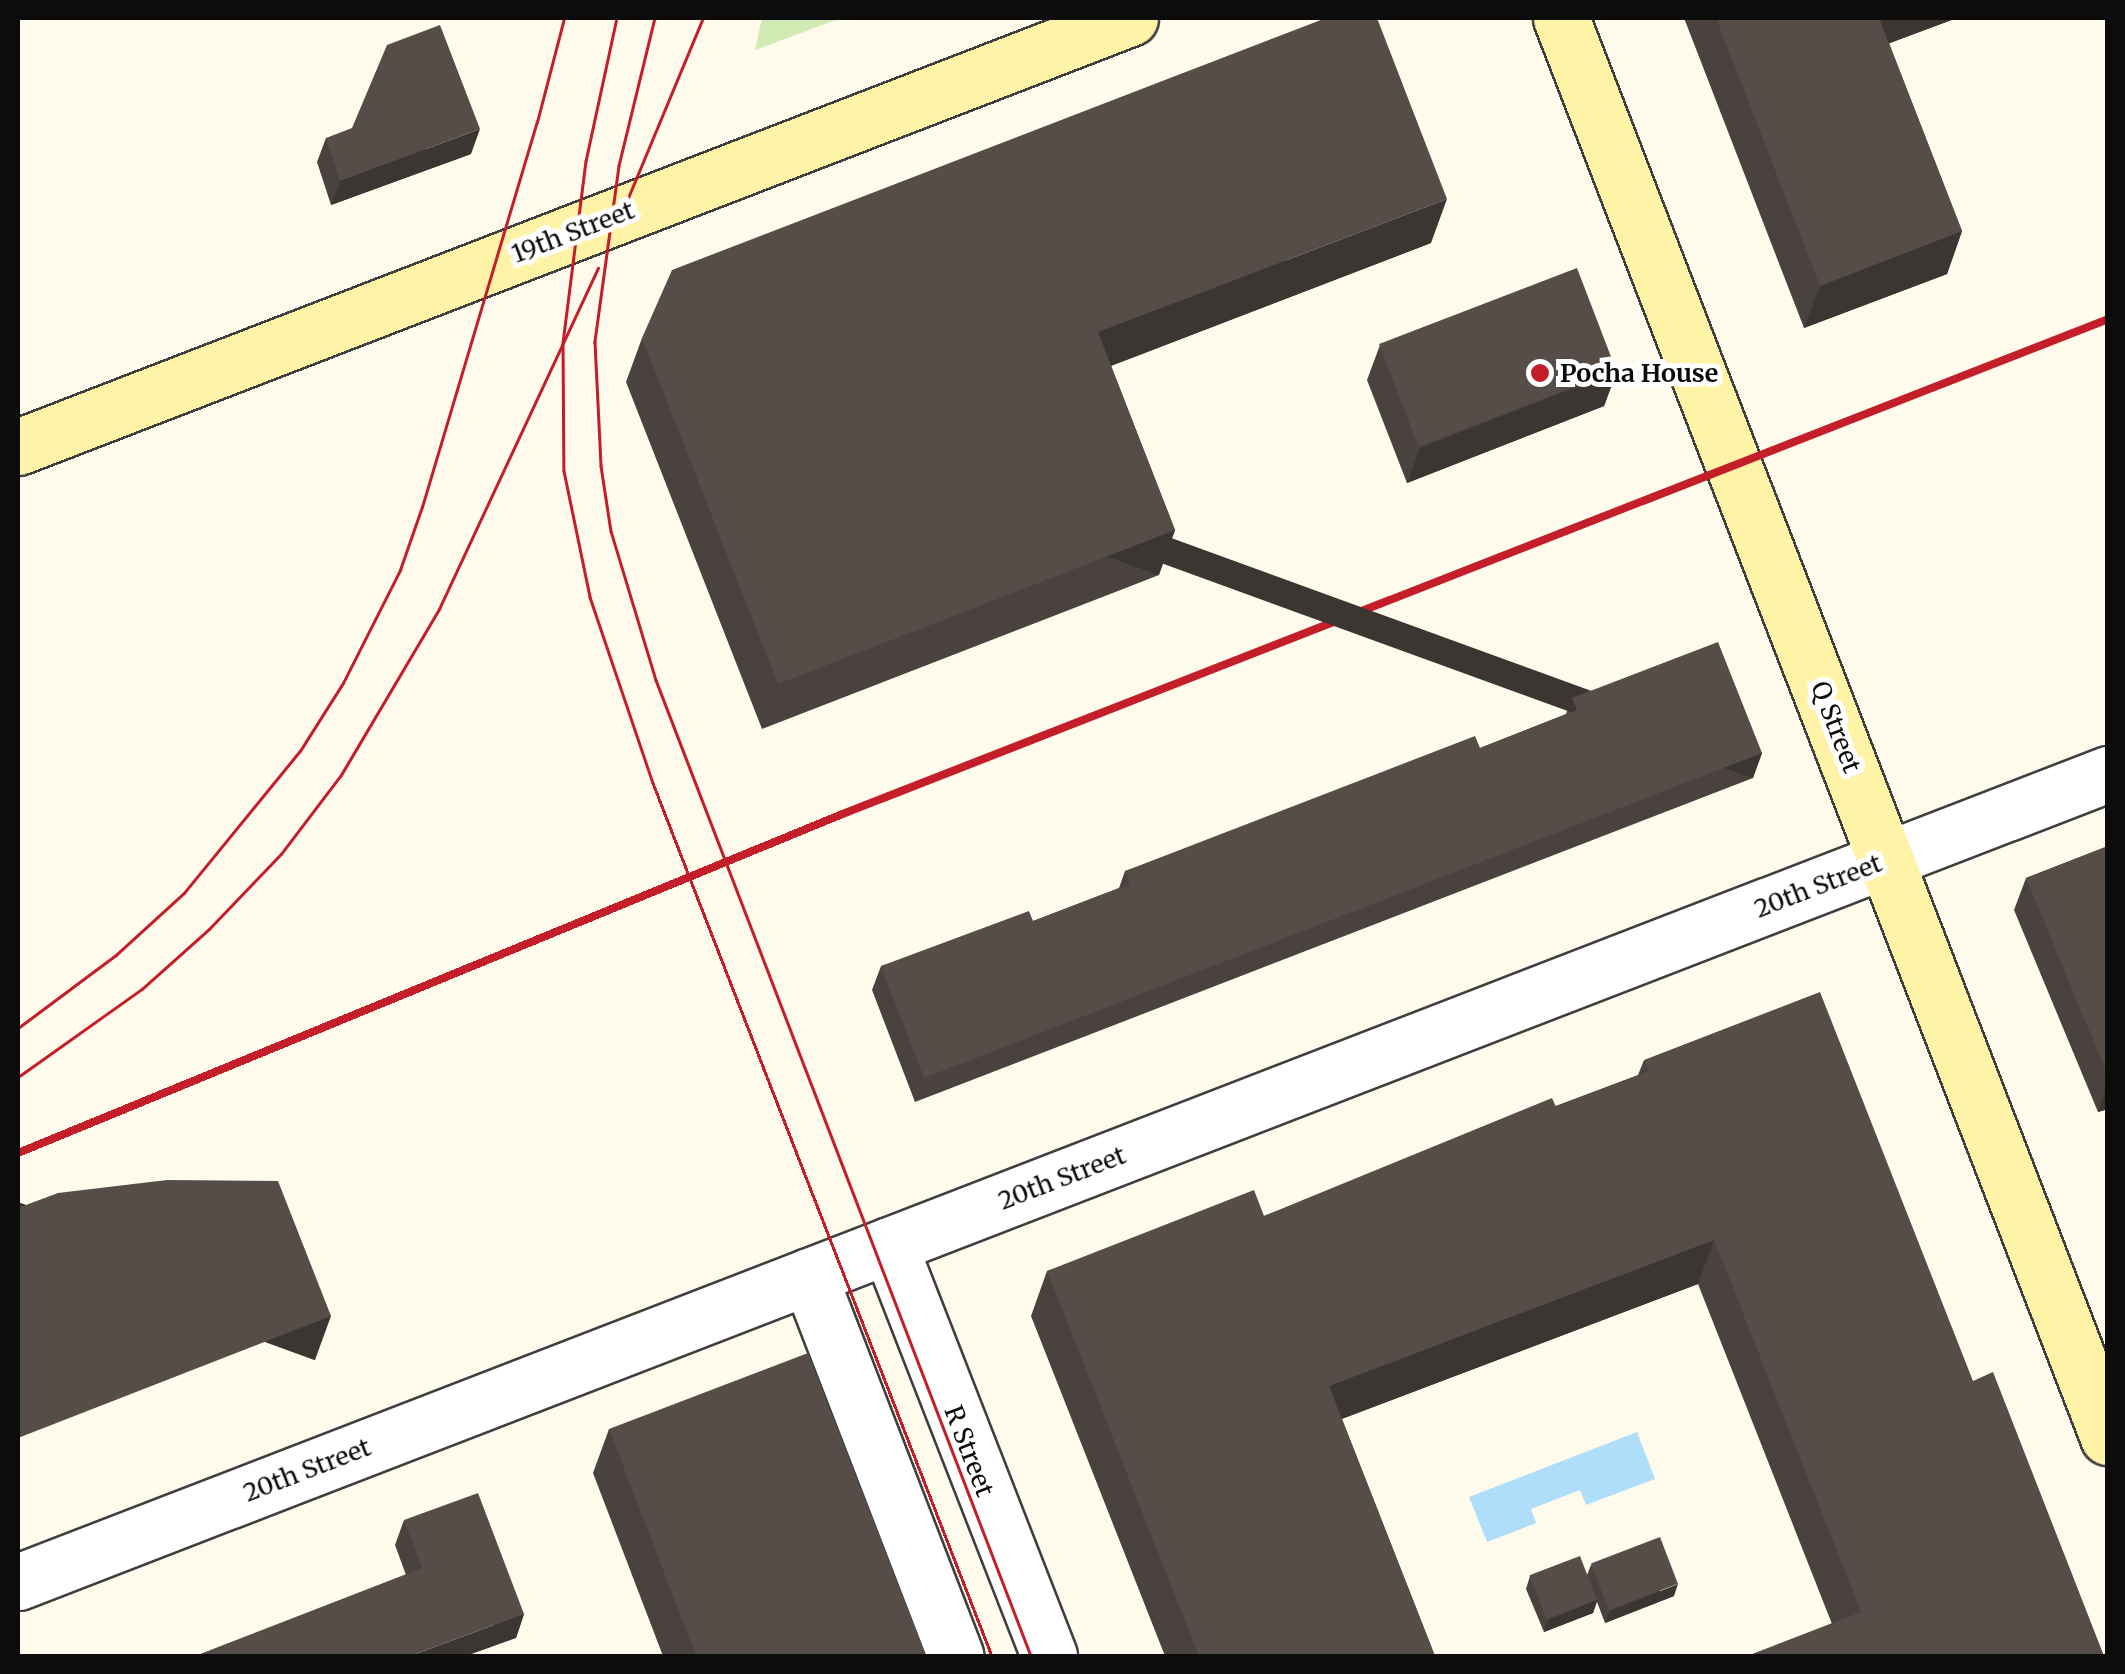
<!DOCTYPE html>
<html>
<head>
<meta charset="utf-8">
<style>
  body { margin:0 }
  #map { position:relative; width:2125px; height:1674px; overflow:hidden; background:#fffbec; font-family:Merriweather,serif }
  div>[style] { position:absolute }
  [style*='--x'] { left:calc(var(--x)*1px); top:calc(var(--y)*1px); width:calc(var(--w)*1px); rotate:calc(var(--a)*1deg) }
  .green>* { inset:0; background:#d2ebb4 }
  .water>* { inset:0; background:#aedef9 }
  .roads { filter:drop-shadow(2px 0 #3f3f3f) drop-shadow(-2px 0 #3f3f3f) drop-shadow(0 2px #3f3f3f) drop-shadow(0 -2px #3f3f3f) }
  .minor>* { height:55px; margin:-27.5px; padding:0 27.5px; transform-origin:27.5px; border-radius:27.5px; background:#fff }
  .secondary>* { height:55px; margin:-27.5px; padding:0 27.5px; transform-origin:27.5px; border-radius:27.5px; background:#fff3a7 }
  .tram>* { height:2.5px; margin:-1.25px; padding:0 1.25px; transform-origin:1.25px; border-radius:1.25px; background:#c31e29 }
  .rail>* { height:8px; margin:-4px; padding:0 4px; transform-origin:4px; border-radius:4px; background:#c31e29 }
  .wall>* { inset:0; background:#4a423e }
  .shaded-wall>* { inset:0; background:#3c3632; transform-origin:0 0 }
  .building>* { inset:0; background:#564d48; transform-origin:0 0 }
  .dots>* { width:28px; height:28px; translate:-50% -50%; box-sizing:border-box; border:5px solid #fff; border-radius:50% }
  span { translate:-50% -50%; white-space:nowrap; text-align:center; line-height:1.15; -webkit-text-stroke:10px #fff; paint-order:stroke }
  .street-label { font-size:25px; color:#0c0c0c }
  .poi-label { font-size:25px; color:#0c0c0c; font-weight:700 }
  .left { translate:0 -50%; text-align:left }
  .frame { position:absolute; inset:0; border:20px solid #0c0c0c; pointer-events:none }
</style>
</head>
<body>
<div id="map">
  <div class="green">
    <div style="clip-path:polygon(762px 18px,841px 18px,755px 50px)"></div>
  </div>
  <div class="water">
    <div style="clip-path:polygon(1637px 1432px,1655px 1479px,1586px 1505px,1580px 1490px,1531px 1509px,1536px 1523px,1487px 1542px,1469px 1497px)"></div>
  </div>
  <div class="roads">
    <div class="minor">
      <div style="--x:889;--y:1245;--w:441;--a:68.7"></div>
      <div style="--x:809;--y:1276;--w:407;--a:68.9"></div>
      <div style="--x:18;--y:1582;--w:2241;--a:-21.14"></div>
    </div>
    <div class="secondary">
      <div style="--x:1561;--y:18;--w:1521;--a:68.92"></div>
      <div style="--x:18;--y:447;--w:1192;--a:-21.1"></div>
    </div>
  </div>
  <div class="tram">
    <div style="--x:617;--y:18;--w:146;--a:102.2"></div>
    <div style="--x:586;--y:161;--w:182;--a:97.2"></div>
    <div style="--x:563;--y:342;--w:129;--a:89.6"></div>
    <div style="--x:564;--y:471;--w:129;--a:78.3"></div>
    <div style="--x:590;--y:597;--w:196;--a:71.3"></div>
    <div style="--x:653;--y:783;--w:937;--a:68.78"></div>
    <div style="--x:655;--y:18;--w:152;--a:103.7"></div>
    <div style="--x:619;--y:166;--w:178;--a:97.8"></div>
    <div style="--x:595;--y:342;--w:124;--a:87.2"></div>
    <div style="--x:601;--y:466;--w:66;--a:81.3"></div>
    <div style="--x:611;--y:531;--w:156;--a:73.2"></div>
    <div style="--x:656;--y:680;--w:1046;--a:68.98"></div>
    <div style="--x:618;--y:222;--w:221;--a:-67.4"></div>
    <div style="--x:18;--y:1028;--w:122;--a:-36.7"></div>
    <div style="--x:116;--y:955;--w:92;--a:-42.4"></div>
    <div style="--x:184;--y:893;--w:183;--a:-50.8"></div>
    <div style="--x:300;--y:751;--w:80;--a:-57.7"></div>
    <div style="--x:343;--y:683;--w:127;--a:-63.2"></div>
    <div style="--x:400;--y:570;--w:67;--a:-70.8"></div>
    <div style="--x:422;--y:507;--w:402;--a:-73.4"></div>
    <div style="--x:537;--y:122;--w:107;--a:-75.4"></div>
    <div style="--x:18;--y:1077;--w:152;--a:-35.4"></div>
    <div style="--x:142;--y:989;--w:90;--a:-41.8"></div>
    <div style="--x:209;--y:929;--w:104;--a:-46.2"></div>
    <div style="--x:281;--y:854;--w:99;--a:-52.8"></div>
    <div style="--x:341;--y:775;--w:193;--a:-59.4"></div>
    <div style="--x:439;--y:609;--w:376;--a:-65"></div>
  </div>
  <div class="rail">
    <div style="--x:18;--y:1153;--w:889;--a:-22.35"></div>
    <div style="--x:840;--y:815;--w:1362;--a:-21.36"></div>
  </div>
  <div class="wall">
    <div style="clip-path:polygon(1684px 18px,1957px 18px,1889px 43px,1962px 231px,1947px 274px,1804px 328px)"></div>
    <div style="clip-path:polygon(326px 138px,471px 154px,331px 205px,317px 162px)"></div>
    <div style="clip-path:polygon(1431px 243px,1111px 366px,1175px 530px,1159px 575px,762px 729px,626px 382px,642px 338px)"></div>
    <div style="clip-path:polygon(1380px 345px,1617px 371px,1604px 406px,1407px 483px,1367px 380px)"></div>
    <div style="clip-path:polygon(1572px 698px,1762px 753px,1753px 778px,915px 1102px,872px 990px,881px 966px,1033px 921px,1119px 888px,1125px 871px,1480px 748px,1566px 714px)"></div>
    <div style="clip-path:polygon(2108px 846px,2108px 1109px,2098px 1112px,2014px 910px,2026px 878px)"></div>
    <div style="clip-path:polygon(1644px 1060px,1973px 1381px,2104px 1656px,1832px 1624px,1698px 1284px,1342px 1419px,1435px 1656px,1165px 1656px,1031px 1316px,1047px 1271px,1264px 1216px,1638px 1075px)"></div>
    <div style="clip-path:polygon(609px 1429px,926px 1656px,663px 1656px,593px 1473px)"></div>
    <div style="clip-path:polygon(404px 1520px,524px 1614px,516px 1638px,406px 1575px,395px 1545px)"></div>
    <div style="clip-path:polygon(1591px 1565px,1674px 1596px,1605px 1623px,1597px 1602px,1593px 1613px,1544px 1632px,1526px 1589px,1530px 1576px,1587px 1575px)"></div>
  </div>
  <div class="shaded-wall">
    <div style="clip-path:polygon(1875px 18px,1957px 18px,1861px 54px)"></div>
    <div style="clip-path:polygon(480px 129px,471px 154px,331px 205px,340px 181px)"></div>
    <div style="clip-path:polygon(1447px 199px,1431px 243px,1081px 377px,1098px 332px)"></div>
    <div style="clip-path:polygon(1962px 231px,1947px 274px,1804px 328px,1820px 286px)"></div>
    <div style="clip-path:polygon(1617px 371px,1604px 406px,1407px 483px,1420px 448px)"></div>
    <div style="left:1175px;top:530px;width:48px;height:426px;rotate:110deg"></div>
    <div style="left:1762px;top:753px;width:27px;height:899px;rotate:110deg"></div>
    <div style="clip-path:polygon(2108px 1086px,2108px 1109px,2098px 1112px)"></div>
    <div style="clip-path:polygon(1714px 1240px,1698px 1284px,1312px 1430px,1329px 1386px)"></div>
    <div style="left:331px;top:1316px;width:47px;height:336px;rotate:110deg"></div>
    <div style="clip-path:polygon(1678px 1584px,1674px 1596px,1605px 1623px,1610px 1611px)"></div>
    <div style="clip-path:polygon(1597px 1600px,1593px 1613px,1544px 1632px,1548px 1620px)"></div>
    <div style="clip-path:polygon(524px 1614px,516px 1638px,466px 1656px,410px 1656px)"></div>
  </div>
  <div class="building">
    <div style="clip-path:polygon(1326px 18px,1377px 18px,1447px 199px,1098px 332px,1175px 530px,778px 684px,642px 338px,672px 270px)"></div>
    <div style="clip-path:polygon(1716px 18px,1879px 18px,1962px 231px,1820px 286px)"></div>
    <div style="clip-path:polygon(440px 25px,480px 129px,340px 181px,326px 138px,352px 128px,387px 45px)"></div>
    <div style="left:1577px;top:268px;width:110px;height:212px;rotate:69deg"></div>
    <div style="clip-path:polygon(1718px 642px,1762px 753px,924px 1078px,881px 966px,1029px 911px,1033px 921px,1130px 884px,1125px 871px,1475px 736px,1480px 748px,1577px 710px,1572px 698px)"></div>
    <div style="clip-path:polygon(2108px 846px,2108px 1076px,2026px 878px)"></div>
    <div style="clip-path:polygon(1820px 992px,1973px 1381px,1993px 1372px,2104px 1656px,1747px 1656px,1861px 1612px,1714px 1240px,1329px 1386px,1435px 1656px,1199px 1656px,1047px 1271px,1254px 1190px,1264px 1216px,1552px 1098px,1556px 1107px,1649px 1071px,1644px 1060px)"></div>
    <div style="clip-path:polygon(167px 1180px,278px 1181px,331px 1316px,18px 1438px,18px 1208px,58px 1193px)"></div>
    <div style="clip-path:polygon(808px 1353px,926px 1656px,696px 1656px,609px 1429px)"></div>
    <div style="clip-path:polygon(478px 1493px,524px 1614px,410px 1656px,195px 1656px,422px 1568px,404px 1520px)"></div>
    <div style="left:1660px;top:1537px;width:50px;height:74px;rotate:69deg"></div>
    <div style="left:1580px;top:1556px;width:47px;height:54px;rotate:69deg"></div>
  </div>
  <div class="dots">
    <div style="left:1540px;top:373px;background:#c31e29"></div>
  </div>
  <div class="street-label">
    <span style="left:573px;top:232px;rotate:-21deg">19th Street</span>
    <span style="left:1836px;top:727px;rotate:69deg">Q Street</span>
    <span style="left:1818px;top:886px;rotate:-21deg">20th Street</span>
    <span style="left:1062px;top:1178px;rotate:-21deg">20th Street</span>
    <span style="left:969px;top:1451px;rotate:69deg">R Street</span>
    <span style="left:307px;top:1470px;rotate:-21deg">20th Street</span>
  </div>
  <div class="poi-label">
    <span class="left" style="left:1560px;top:373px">Pocha House</span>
  </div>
  <div class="frame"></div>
</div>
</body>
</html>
